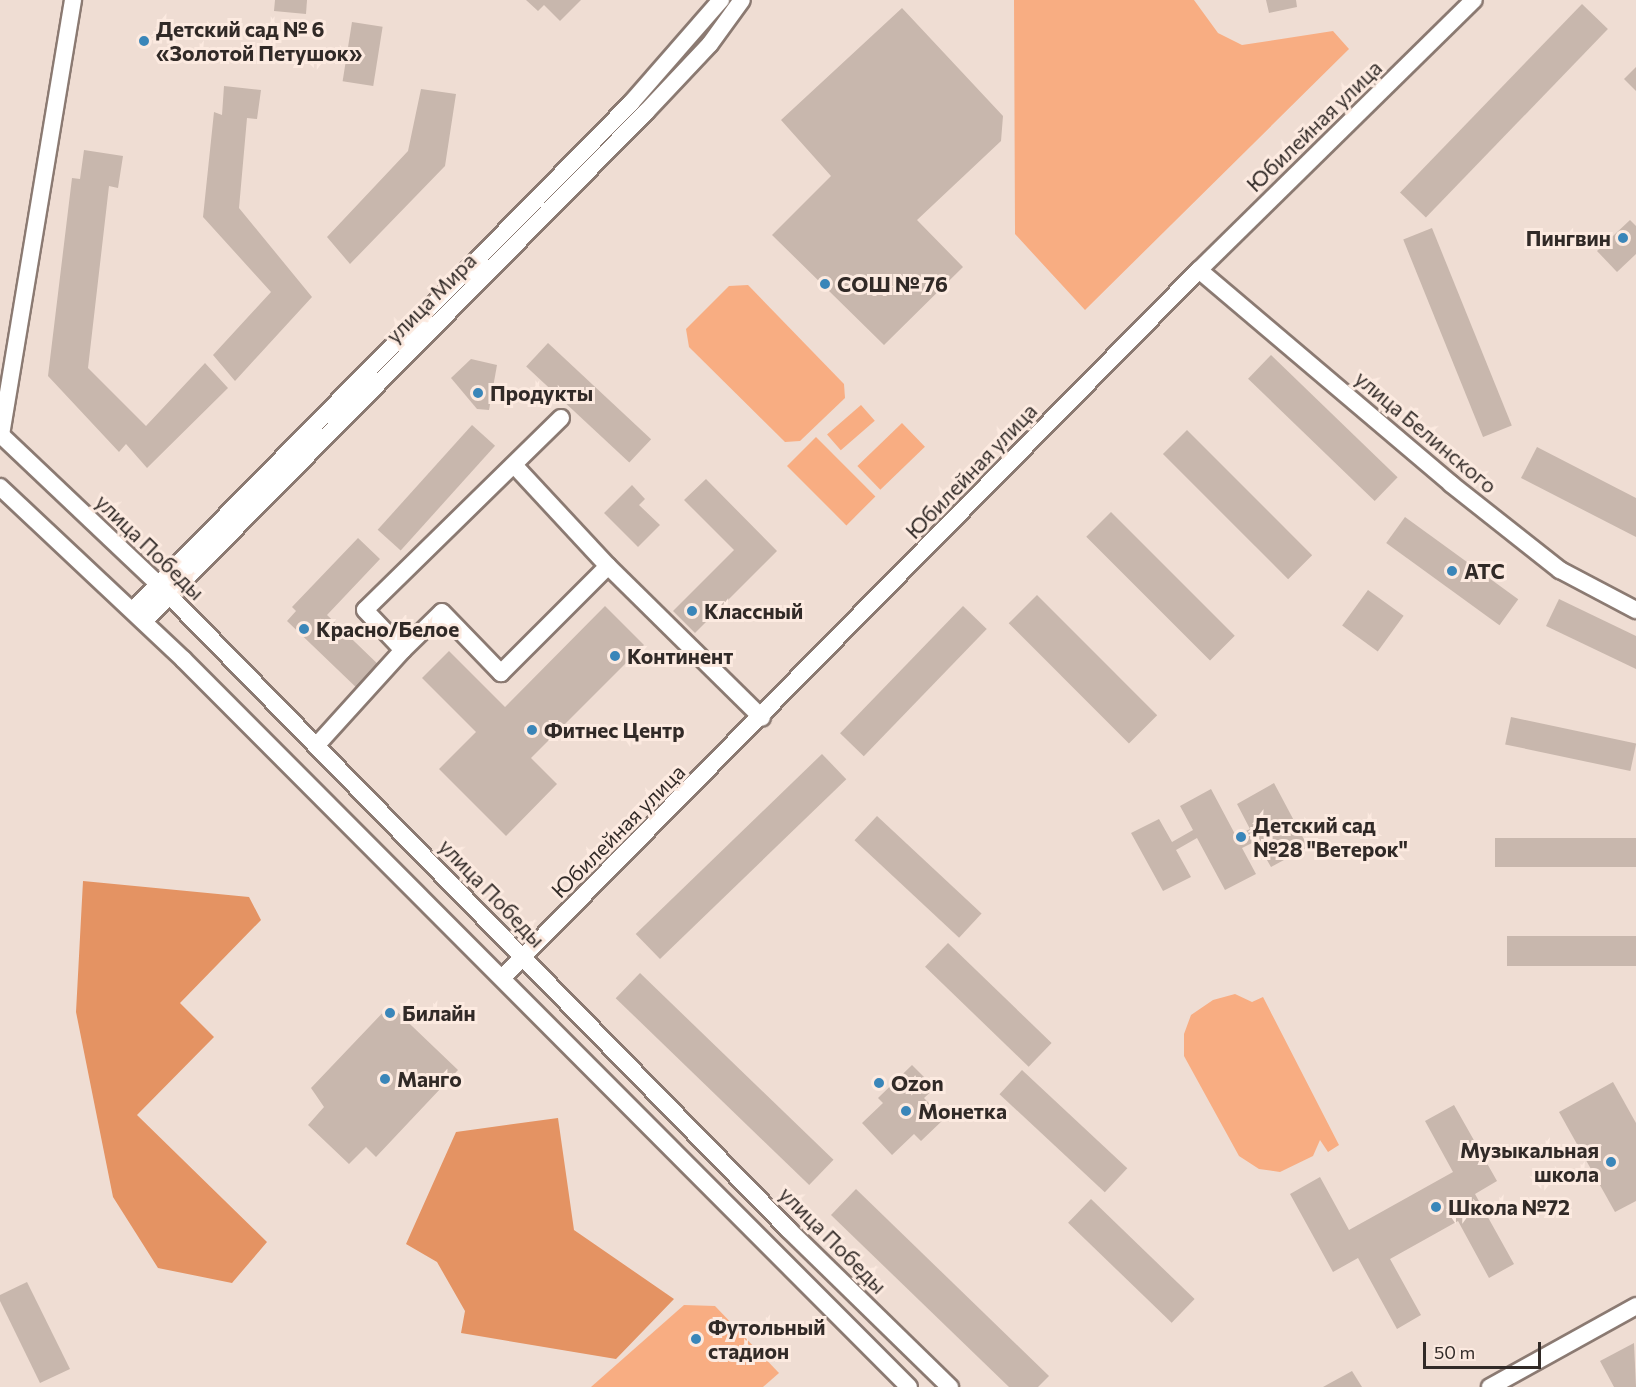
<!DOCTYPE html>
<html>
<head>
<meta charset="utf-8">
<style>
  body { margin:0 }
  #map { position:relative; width:1636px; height:1387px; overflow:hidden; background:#efddd3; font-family:Commissioner,sans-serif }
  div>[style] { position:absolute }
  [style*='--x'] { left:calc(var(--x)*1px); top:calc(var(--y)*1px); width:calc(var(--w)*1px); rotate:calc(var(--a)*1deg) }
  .green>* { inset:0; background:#f8ad82; transform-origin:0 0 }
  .forest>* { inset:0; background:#e49363 }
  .building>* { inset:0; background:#c8b7ad; transform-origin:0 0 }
  .roads { filter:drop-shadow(2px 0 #8b7a72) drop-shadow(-2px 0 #8b7a72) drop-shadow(0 2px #8b7a72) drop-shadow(0 -2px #8b7a72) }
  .minor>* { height:16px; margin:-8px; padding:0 8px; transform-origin:8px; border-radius:8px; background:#fff }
  .dots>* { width:16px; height:16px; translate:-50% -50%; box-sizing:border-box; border:3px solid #fceae0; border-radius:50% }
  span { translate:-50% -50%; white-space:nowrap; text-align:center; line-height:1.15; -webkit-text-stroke:6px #fceae0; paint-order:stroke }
  .poi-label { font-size:21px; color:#312a27; font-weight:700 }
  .left { translate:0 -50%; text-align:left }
  .right { translate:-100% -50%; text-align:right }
  .street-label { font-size:21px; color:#312a27 }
  .scale { position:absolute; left:1423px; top:1342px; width:118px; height:27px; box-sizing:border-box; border:3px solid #312a27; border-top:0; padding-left:8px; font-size:18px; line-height:21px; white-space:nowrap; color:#312a27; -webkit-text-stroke:4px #fceae0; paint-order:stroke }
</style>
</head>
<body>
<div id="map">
  <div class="green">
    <div style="clip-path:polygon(1014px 0,1194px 0,1218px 33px,1242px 45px,1333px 31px,1349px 49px,1085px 310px,1015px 234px)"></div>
    <div style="clip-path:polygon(748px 285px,844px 384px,845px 398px,800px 441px,785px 442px,689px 347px,686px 329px,729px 286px)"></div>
    <div style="left:861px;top:405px;width:21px;height:45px;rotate:49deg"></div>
    <div style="left:902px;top:423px;width:33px;height:62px;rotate:46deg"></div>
    <div style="left:816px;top:437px;width:84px;height:41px;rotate:45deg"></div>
    <div style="clip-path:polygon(1235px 994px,1252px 1002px,1263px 997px,1339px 1145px,1328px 1152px,1320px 1140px,1313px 1156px,1280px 1172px,1259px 1169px,1239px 1156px,1184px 1056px,1184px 1034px,1191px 1015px,1213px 1000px)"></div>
    <div style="clip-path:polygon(684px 1305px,715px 1306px,779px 1373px,763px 1387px,591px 1387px)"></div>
  </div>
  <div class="forest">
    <div style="clip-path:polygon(83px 881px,249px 897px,261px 920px,180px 1003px,214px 1037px,137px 1115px,267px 1242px,232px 1283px,158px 1268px,113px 1197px,76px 1012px)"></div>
    <div style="clip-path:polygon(558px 1118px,574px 1230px,674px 1299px,616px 1359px,461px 1333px,465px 1311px,437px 1262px,406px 1244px,456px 1132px)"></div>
  </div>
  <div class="building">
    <div style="clip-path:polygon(275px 0,307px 0,306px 14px,274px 11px)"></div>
    <div style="clip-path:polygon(526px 0,581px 0,560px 21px,544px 5px,538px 11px)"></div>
    <div style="clip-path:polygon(1266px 0,1296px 0,1297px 7px,1269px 13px)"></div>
    <div style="left:1582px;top:4px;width:36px;height:262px;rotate:44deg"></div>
    <div style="clip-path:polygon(902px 8px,1003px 116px,1001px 141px,917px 220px,963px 267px,884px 345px,772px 235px,831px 176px,781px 120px)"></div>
    <div style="left:352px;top:22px;width:31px;height:60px;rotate:9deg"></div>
    <div style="clip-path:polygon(1636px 67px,1636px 91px,1624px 79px)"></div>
    <div style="clip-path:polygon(224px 86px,261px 90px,257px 119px,247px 118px,239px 208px,312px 297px,235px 381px,213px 355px,271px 292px,203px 217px,214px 112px,222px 115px)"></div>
    <div style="clip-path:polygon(421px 89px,456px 94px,445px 166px,350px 264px,327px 237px,408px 151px)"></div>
    <div style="clip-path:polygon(84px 150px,123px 156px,118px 188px,109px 186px,88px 368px,146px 426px,205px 363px,228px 388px,147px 468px,126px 444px,119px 452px,48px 376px,72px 178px,80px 179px)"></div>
    <div style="clip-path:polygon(1630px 220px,1636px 226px,1636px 254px,1617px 272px,1597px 251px)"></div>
    <div style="left:1432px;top:228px;width:213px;height:31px;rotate:68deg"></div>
    <div style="left:548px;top:343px;width:141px;height:32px;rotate:43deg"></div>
    <div style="left:1271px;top:355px;width:176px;height:33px;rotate:44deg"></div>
    <div style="clip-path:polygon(471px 359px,497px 365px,489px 410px,477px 409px,451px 378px)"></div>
    <div style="left:472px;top:425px;width:31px;height:141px;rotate:42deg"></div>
    <div style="left:1187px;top:430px;width:177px;height:34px;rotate:45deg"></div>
    <div style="clip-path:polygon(1537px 447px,1636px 498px,1636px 537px,1521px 478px)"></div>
    <div style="clip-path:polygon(706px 479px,777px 551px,695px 633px,673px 611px,734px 550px,684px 500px)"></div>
    <div style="clip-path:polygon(632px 485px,645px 499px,639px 505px,660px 525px,638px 547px,604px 513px)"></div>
    <div style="left:1111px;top:512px;width:175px;height:35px;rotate:45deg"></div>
    <div style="left:1405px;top:517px;width:140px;height:32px;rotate:36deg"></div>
    <div style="clip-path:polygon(358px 538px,380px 559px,327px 615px,384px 670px,362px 693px,287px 621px,296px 611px,292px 607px)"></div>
    <div style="left:1368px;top:590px;width:44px;height:44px;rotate:36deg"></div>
    <div style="left:1037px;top:595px;width:170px;height:40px;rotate:45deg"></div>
    <div style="clip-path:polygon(1559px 599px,1636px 636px,1636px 669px,1546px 626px)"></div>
    <div style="clip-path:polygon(605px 606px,644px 645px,531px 758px,557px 784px,506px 836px,439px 769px,476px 732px,422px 678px,449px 651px,505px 707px)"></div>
    <div style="left:963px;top:606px;width:33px;height:177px;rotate:44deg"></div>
    <div style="left:1511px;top:717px;width:128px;height:28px;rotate:12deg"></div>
    <div style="left:822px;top:754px;width:35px;height:259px;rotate:46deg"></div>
    <div style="clip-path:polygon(1274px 783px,1308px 847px,1271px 867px,1256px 841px,1242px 848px,1256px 874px,1225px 890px,1197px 838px,1176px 850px,1191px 877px,1163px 891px,1131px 833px,1159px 819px,1172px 842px,1193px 830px,1180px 806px,1211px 789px,1236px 836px,1250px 829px,1237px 804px)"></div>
    <div style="left:877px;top:816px;width:143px;height:33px;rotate:43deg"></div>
    <div style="left:1636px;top:838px;width:29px;height:141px;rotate:90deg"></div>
    <div style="left:1636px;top:936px;width:30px;height:129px;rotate:90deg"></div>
    <div style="left:948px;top:943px;width:144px;height:33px;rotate:44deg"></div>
    <div style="left:640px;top:973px;width:269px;height:35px;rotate:44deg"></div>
    <div style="clip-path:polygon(390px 1005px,458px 1070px,376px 1157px,366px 1147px,349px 1164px,308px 1125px,324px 1107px,311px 1088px)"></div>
    <div style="clip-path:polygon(912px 1065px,935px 1088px,924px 1098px,944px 1119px,921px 1141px,914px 1134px,892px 1155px,862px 1123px,883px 1103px,878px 1098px)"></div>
    <div style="left:1022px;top:1070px;width:144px;height:33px;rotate:43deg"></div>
    <div style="clip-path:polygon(1613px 1082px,1636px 1123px,1636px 1201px,1615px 1212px,1559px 1112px)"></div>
    <div style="clip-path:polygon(1454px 1105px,1497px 1181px,1475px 1194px,1514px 1264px,1489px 1278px,1458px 1221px,1390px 1259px,1421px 1315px,1397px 1329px,1358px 1258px,1333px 1272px,1290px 1194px,1320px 1177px,1349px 1230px,1453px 1172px,1425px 1121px)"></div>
    <div style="clip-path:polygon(856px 1189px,1049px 1376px,1038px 1387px,1009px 1387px,831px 1215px)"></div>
    <div style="left:1091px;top:1199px;width:144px;height:33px;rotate:44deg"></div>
    <div style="clip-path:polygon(27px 1282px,70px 1369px,40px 1383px,0 1301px,0 1295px)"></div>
    <div style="clip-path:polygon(1634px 1343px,1636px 1387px,1614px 1387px,1600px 1361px)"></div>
    <div style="clip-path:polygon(1352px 1371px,1362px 1387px,1323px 1387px)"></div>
  </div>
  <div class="roads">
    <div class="minor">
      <div style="--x:1199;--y:270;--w:331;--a:40.3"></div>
      <div style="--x:1451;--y:484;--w:139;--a:38.3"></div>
      <div style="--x:1560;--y:570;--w:86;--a:27.8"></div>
      <div style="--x:561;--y:418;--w:274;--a:135.6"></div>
      <div style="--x:365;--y:610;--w:55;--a:46.5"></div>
      <div style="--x:403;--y:650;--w:54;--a:-44.3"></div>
      <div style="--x:442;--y:612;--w:85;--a:46"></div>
      <div style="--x:501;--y:673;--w:151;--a:-45"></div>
      <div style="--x:0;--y:434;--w:218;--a:43.5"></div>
      <div style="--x:158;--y:584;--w:903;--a:45.67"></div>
      <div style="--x:789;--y:1230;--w:225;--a:44.3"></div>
      <div style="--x:1;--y:435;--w:441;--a:-80.6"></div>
      <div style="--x:514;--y:465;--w:138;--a:47.1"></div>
      <div style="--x:608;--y:566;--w:216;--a:44.6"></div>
      <div style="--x:0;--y:487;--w:251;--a:43.2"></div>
      <div style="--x:183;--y:659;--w:1028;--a:45.08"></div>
      <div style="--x:133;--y:610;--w:711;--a:-45.51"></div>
      <div style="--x:631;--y:103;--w:137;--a:-48.9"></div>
      <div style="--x:144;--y:621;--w:715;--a:-45.4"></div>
      <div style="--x:646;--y:112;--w:93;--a:-46.7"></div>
      <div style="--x:710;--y:44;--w:54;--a:-54"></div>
      <div style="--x:316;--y:746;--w:130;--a:-47.8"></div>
      <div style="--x:503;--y:977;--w:992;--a:-45.45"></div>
      <div style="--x:1199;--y:270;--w:385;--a:-44.5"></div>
      <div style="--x:1490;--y:1387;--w:167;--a:-29"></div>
    </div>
  </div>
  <div class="dots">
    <div style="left:144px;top:41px;background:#3a86b9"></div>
    <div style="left:1623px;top:238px;background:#3a86b9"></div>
    <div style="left:825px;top:284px;background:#3a86b9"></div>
    <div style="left:478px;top:393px;background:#3a86b9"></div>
    <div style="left:1452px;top:571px;background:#3a86b9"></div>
    <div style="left:692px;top:611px;background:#3a86b9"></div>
    <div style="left:304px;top:629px;background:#3a86b9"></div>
    <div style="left:615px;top:656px;background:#3a86b9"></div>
    <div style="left:532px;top:730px;background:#3a86b9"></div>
    <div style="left:1241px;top:837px;background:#3a86b9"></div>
    <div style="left:390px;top:1013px;background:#3a86b9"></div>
    <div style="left:385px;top:1079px;background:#3a86b9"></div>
    <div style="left:879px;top:1083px;background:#3a86b9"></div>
    <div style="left:906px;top:1111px;background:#3a86b9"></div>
    <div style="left:1611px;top:1162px;background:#3a86b9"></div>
    <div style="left:1436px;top:1207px;background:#3a86b9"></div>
    <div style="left:696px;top:1339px;background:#3a86b9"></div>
  </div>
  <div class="poi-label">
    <span class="left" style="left:156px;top:41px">Детский сад № 6<br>«Золотой Петушок»</span>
    <span class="right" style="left:1611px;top:238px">Пингвин</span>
    <span class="left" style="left:837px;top:284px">СОШ № 76</span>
    <span class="left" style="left:490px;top:393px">Продукты</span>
    <span class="left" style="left:1464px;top:571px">АТС</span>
    <span class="left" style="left:704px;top:611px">Классный</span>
    <span class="left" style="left:316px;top:629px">Красно/Белое</span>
    <span class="left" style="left:627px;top:656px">Континент</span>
    <span class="left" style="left:544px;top:730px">Фитнес Центр</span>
    <span class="left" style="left:1253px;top:837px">Детский сад<br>№28 "Ветерок"</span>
    <span class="left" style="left:402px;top:1013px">Билайн</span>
    <span class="left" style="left:397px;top:1079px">Манго</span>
    <span class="left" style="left:891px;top:1083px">Ozon</span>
    <span class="left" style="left:918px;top:1111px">Монетка</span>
    <span class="right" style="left:1599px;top:1162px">Музыкальная<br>школа</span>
    <span class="left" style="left:1448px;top:1207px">Школа №72</span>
    <span class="left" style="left:708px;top:1339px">Футольный<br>стадион</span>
  </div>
  <div class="street-label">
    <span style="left:1314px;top:126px;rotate:-44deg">Юбилейная улица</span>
    <span style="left:431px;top:298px;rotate:-45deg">улица Мира</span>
    <span style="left:1426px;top:432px;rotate:40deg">улица Белинского</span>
    <span style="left:971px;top:471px;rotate:-46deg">Юбилейная улица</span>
    <span style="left:150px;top:547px;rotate:44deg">улица Победы</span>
    <span style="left:618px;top:831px;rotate:-45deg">Юбилейная улица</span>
    <span style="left:492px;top:893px;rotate:46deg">улица Победы</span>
    <span style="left:833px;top:1240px;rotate:45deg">улица Победы</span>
  </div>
  <div class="scale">50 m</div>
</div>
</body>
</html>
